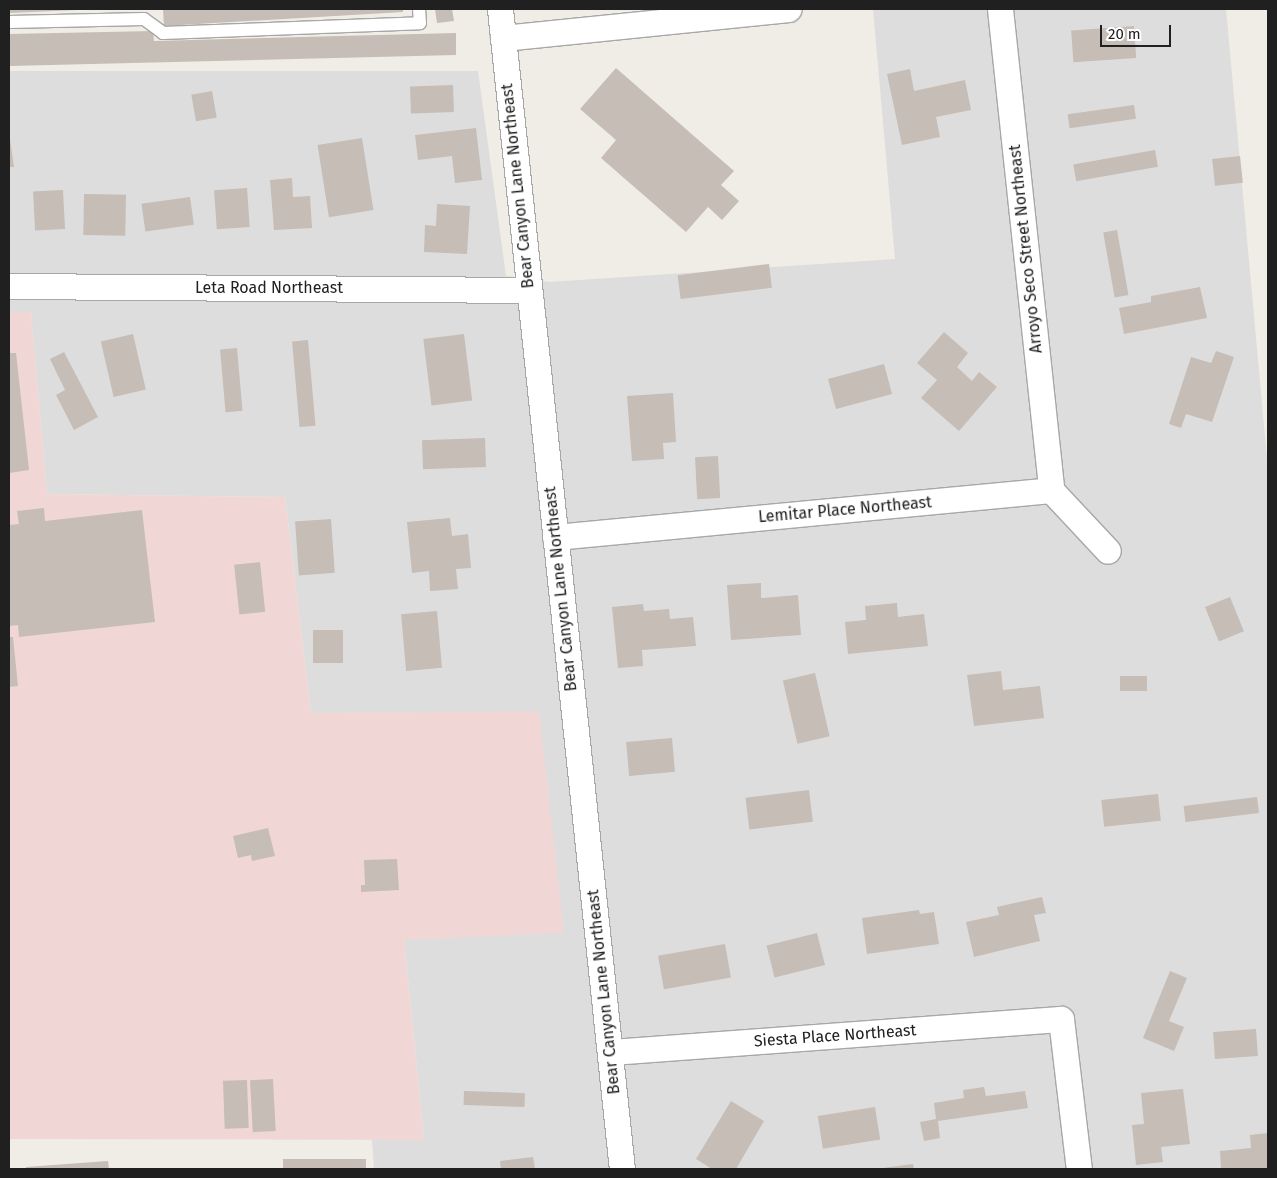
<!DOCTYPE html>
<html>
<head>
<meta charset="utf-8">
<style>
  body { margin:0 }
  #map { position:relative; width:1277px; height:1178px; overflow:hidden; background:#f0ede6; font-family:"Fira Sans",sans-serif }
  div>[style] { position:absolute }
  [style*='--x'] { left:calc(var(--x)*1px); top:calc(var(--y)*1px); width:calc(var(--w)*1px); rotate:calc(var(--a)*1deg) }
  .residential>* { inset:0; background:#dedddd }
  .commercial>* { inset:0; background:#f0d7d6 }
  .building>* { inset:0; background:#c5bdb6; transform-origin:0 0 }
  .roads { filter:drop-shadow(1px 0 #a7a7a7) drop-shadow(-1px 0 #a7a7a7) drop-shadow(0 1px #a7a7a7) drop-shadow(0 -1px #a7a7a7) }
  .lane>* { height:12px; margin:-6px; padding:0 6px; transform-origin:6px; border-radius:6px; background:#fff }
  .street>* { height:25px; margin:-12.5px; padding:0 12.5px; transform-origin:12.5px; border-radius:12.5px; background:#fff }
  span { translate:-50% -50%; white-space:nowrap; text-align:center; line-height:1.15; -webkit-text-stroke:4px #fff; paint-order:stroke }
  .street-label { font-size:16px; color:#202020 }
  .frame { position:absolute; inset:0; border:10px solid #202020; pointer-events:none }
  .scale { position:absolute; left:1100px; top:25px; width:71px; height:22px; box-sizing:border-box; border:2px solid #202020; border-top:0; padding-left:6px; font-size:15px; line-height:18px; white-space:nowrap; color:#202020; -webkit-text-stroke:4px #fff; paint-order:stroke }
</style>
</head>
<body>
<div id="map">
  <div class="residential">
    <div style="clip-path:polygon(873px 9px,1226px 9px,1268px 469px,1268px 1169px,374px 1169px,372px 1140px,424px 1140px,404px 939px,539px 712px,311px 713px,285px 497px,47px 494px,31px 313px,9px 312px,9px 71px,478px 71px,506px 276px,549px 282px,895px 259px)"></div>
  </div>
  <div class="commercial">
    <div style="clip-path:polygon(9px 312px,31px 312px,47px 494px,285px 497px,311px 713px,539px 711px,564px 933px,404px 940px,424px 1140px,9px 1139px)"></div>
  </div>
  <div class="building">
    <div style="clip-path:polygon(9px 9px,77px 9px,77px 10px,9px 13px)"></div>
    <div style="clip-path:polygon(163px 9px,403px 9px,403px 12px,164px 26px)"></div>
    <div style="clip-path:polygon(435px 9px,452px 9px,454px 21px,437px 23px)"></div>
    <div style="left:1134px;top:26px;width:32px;height:63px;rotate:86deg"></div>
    <div style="clip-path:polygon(153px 31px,154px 41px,456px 33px,456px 55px,9px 66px,9px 34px)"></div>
    <div style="clip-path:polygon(616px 68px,734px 171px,721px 185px,739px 201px,722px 220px,708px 207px,686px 232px,601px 158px,616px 140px,580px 109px)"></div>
    <div style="clip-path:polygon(910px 69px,914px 91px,965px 80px,971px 110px,936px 117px,940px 137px,902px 145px,887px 74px)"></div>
    <div style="left:453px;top:85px;width:27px;height:43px;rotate:88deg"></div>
    <div style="left:212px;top:91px;width:27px;height:21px;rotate:80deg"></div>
    <div style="left:1134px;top:105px;width:14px;height:67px;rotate:82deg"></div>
    <div style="clip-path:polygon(476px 128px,482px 180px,455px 183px,452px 156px,418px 160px,415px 135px)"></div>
    <div style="clip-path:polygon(9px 132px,14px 167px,9px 167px)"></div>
    <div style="left:362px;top:138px;width:73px;height:45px;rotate:81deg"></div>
    <div style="left:1155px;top:150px;width:17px;height:83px;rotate:80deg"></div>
    <div style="left:1240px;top:156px;width:27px;height:28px;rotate:84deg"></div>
    <div style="clip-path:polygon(292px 178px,293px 197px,310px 196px,312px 228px,274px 230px,270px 180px)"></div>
    <div style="left:247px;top:188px;width:39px;height:33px;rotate:86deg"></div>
    <div style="left:63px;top:190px;width:39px;height:30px;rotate:87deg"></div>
    <div style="left:84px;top:194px;width:42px;height:41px;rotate:1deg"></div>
    <div style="left:190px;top:197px;width:28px;height:49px;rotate:82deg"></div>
    <div style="clip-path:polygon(437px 204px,470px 206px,467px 254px,424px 252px,425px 225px,436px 226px)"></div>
    <div style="left:1117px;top:230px;width:66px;height:14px;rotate:80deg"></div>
    <div style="left:769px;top:264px;width:24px;height:92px;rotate:83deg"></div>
    <div style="clip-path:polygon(1200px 287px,1207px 318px,1124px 334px,1119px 308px,1151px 302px,1151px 296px)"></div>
    <div style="clip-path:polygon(944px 332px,968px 353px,957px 367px,972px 381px,979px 372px,997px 387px,959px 431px,921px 398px,937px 380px,917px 363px)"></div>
    <div style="left:133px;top:334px;width:57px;height:33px;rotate:77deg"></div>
    <div style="left:464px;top:334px;width:67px;height:41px;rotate:83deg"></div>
    <div style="left:308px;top:340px;width:86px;height:16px;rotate:85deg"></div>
    <div style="left:237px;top:348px;width:63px;height:17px;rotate:85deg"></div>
    <div style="clip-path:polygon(1216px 351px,1234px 357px,1212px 422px,1186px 414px,1181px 428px,1169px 424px,1191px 357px,1211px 363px)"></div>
    <div style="clip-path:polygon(64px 352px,98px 417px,74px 430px,56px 395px,65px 390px,50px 359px)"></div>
    <div style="clip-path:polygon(9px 353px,16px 353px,29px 470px,9px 473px)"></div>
    <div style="left:884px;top:364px;width:31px;height:58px;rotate:75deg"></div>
    <div style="clip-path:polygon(673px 393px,676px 442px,663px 443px,664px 459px,632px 461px,627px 396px)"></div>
    <div style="left:485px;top:438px;width:29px;height:63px;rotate:88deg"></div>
    <div style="left:718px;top:456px;width:42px;height:23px;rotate:87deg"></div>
    <div style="clip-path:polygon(44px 508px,45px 521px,142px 510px,155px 622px,19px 637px,18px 625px,9px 626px,9px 525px,19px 524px,17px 511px)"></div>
    <div style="clip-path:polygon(450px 518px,452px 536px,468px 534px,471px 568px,456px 569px,458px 589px,430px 591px,429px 571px,412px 573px,407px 522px)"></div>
    <div style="left:331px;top:519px;width:54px;height:36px;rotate:86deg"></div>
    <div style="left:260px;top:562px;width:50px;height:26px;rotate:84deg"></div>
    <div style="clip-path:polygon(761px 583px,761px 598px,798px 595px,801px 635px,731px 640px,727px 585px)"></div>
    <div style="left:1230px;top:597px;width:37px;height:27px;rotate:68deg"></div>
    <div style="clip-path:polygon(897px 603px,898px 617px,924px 614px,928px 646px,848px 654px,845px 622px,866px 620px,865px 606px)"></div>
    <div style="clip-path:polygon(643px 604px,644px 611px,669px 609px,670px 619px,693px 617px,696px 646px,642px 650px,643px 666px,618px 668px,612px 607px)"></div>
    <div style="left:437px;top:611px;width:57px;height:36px;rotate:85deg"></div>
    <div style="left:313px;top:630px;width:30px;height:33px"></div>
    <div style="clip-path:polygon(9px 637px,13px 637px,18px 686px,9px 687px)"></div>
    <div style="clip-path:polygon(1001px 671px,1003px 690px,1040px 686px,1044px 718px,974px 726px,967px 675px)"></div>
    <div style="left:815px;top:673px;width:65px;height:33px;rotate:77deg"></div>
    <div style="left:1120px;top:676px;width:27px;height:15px"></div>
    <div style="left:672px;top:738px;width:34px;height:46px;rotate:85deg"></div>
    <div style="left:809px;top:790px;width:32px;height:64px;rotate:83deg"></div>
    <div style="left:1158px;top:794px;width:27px;height:57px;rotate:84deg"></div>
    <div style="left:1257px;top:797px;width:16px;height:74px;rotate:83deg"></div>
    <div style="clip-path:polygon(268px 828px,275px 856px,252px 861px,251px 855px,238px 858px,233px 836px)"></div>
    <div style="clip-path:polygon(397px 859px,399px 890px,361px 892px,361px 885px,365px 885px,364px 860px)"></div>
    <div style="clip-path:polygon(1042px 897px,1046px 913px,1034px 915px,1040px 941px,974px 957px,966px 922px,999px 915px,997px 907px)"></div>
    <div style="clip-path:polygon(919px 910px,920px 914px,934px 912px,939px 944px,867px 954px,862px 918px)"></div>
    <div style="left:817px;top:933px;width:33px;height:52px;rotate:76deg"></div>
    <div style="left:725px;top:944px;width:34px;height:68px;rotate:80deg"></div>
    <div style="clip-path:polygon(1170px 971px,1187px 978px,1169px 1021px,1184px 1027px,1174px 1051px,1143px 1038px)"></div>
    <div style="left:1256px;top:1029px;width:27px;height:43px;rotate:86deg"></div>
    <div style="left:273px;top:1079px;width:52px;height:23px;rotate:87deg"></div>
    <div style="left:247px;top:1080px;width:48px;height:24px;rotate:88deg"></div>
    <div style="clip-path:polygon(984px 1087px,986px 1096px,1025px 1091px,1028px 1108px,938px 1121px,940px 1138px,924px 1141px,920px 1122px,936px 1119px,934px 1103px,964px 1098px,963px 1090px)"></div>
    <div style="clip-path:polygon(1183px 1089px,1190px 1144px,1161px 1147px,1163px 1162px,1136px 1165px,1132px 1125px,1144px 1124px,1141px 1093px)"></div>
    <div style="left:464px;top:1091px;width:61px;height:14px;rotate:2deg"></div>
    <div style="clip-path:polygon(731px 1101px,764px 1121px,736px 1169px,712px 1169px,696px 1159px)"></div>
    <div style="left:875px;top:1107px;width:33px;height:58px;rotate:81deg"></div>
    <div style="clip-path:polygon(1268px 1133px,1268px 1169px,1221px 1169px,1220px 1151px,1251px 1148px,1250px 1135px)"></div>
    <div style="clip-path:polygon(533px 1157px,535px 1169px,501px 1169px,500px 1161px)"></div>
    <div style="left:283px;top:1159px;width:83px;height:10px"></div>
    <div style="clip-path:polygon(108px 1161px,109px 1169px,26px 1169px,26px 1167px)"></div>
    <div style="clip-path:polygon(913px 1164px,914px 1169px,883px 1169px,883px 1168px)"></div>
  </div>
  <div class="roads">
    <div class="lane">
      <div style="--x:9;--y:22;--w:135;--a:-1.3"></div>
      <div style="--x:144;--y:19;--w:24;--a:36"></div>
      <div style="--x:163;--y:33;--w:257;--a:-2.2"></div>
      <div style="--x:420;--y:23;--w:14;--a:-94"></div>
    </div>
    <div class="street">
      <div style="--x:500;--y:9;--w:1166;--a:84"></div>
      <div style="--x:1000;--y:9;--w:484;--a:83.9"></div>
      <div style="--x:503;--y:38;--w:287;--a:-5.8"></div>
      <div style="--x:9;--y:286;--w:520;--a:0.44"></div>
      <div style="--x:555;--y:537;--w:498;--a:-5.4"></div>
      <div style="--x:1051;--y:490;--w:83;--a:46.9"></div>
      <div style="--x:610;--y:1052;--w:452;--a:-4.2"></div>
      <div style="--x:1061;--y:1019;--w:151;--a:83.2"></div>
    </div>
  </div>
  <div class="street-label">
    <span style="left:518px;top:186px;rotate:-96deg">Bear Canyon Lane Northeast</span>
    <span style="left:1026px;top:249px;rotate:-96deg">Arroyo Seco Street Northeast</span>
    <span style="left:269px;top:288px">Leta Road Northeast</span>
    <span style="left:845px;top:510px;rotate:-5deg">Lemitar Place Northeast</span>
    <span style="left:561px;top:589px;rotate:-96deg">Bear Canyon Lane Northeast</span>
    <span style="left:604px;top:992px;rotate:-96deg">Bear Canyon Lane Northeast</span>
    <span style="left:835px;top:1036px;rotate:-4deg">Siesta Place Northeast</span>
  </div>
  <div class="frame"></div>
  <div class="scale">20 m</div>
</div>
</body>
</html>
